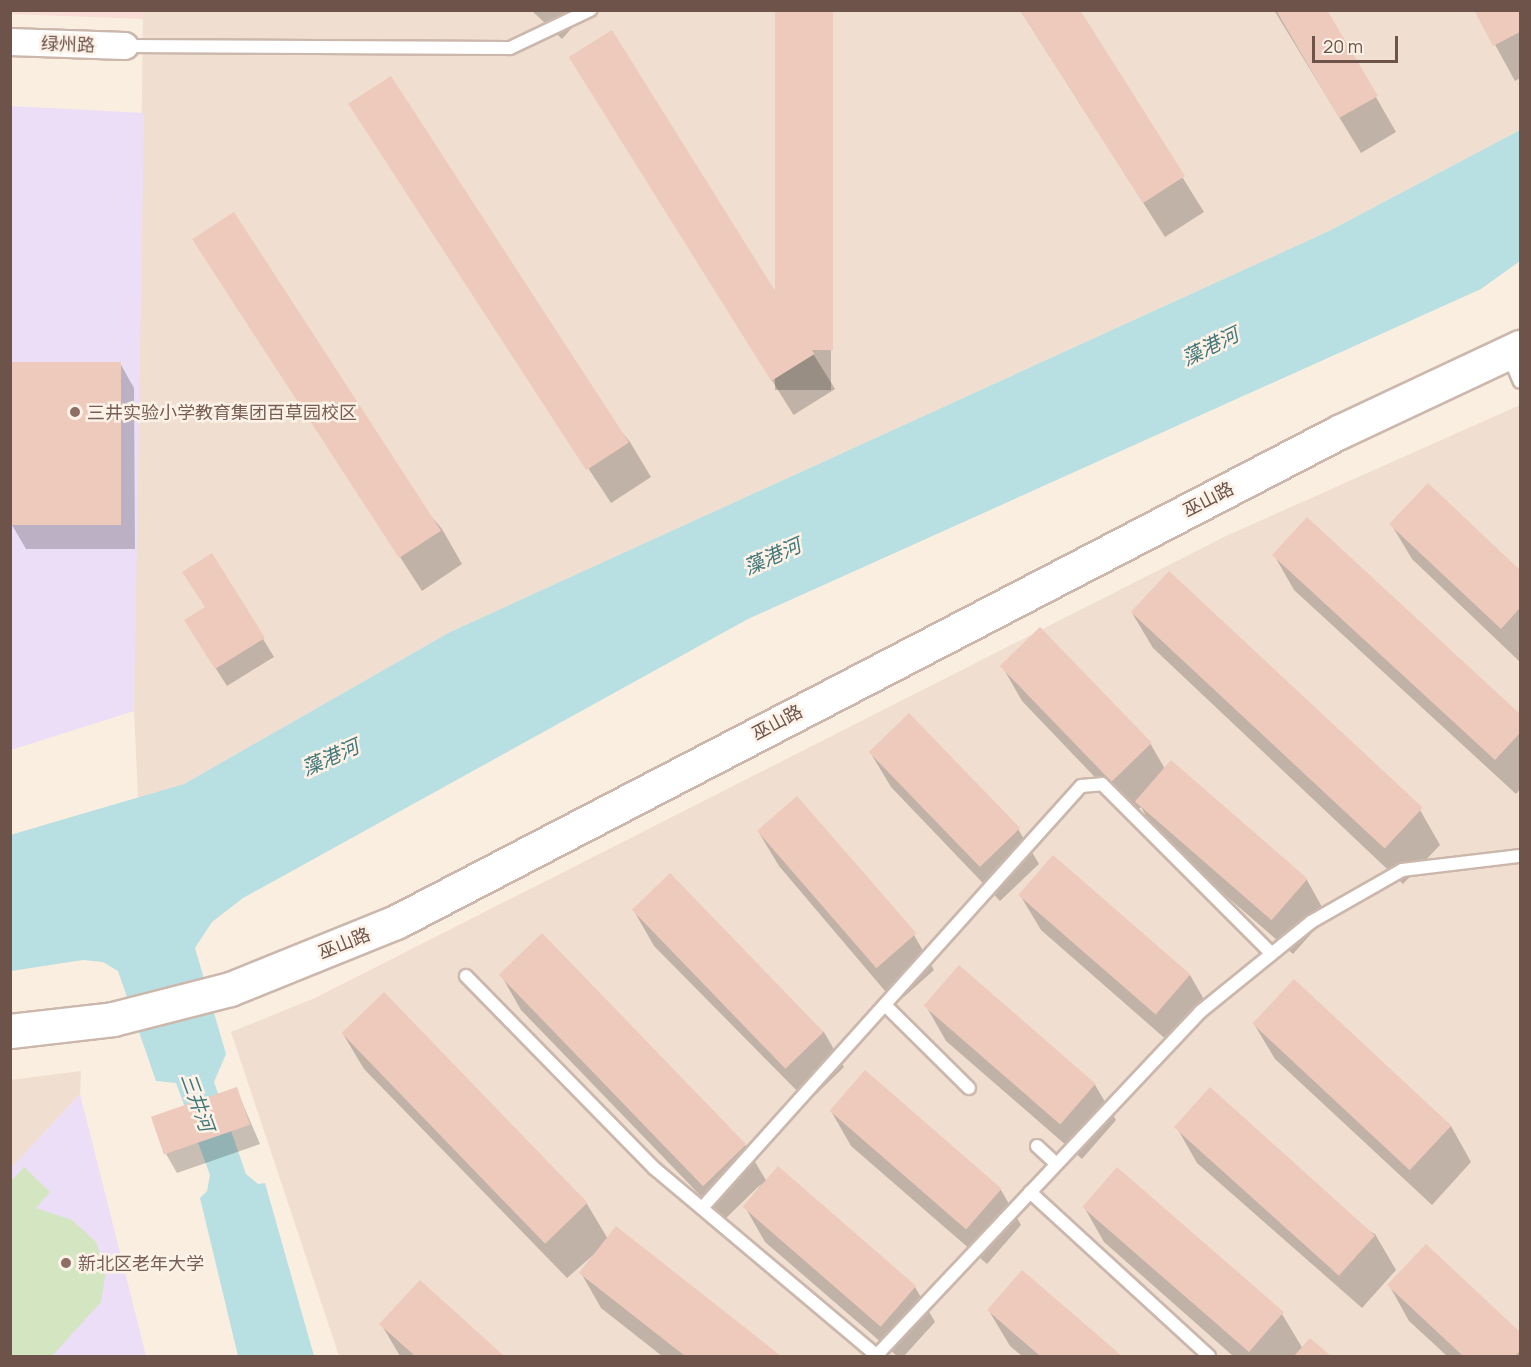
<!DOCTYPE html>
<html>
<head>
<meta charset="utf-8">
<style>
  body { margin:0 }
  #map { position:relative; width:1531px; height:1367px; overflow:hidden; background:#faeee1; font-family:Manrope,"Noto Sans SC",sans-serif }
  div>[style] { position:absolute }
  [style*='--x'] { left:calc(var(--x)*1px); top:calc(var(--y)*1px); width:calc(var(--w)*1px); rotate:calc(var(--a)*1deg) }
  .residential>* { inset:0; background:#f0dfd0 }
  .commercial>* { inset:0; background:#f9dcd6 }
  .education>* { inset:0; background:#ebdef6 }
  .green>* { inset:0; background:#d4e5c1 }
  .water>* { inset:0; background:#b8dfe1 }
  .shadow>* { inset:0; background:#0003; transform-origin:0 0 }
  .building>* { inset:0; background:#edcabb; transform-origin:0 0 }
  .roads { filter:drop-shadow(2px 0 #cbb7ac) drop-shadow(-2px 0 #cbb7ac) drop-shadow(0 2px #cbb7ac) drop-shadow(0 -2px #cbb7ac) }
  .lane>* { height:12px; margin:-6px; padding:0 6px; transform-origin:6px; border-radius:6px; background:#fff }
  .street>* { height:26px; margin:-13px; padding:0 13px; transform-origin:13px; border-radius:13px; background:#fff }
  .secondary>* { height:33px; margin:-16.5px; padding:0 16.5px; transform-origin:16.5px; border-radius:16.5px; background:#fff }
  .dots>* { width:16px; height:16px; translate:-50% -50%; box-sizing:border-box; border:3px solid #fdf2e7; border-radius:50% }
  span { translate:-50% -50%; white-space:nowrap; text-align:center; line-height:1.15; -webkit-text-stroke:5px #fdf2e7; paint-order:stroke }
  .street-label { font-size:18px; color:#6e534a }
  .education-label { font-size:18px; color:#785e54 }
  .left { translate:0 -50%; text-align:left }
  .water-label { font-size:20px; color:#43777a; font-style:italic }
  .frame { position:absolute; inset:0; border:12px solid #6e534a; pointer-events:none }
  .scale { position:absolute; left:1312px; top:36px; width:86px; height:27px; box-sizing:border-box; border:3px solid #6e534a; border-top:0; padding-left:8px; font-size:18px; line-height:21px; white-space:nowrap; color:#6e534a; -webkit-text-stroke:4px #fdf2e7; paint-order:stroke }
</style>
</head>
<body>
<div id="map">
  <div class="residential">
    <div style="clip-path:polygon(143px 11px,1520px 11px,1520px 130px,1329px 231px,450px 632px,184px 784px,138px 798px,134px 711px)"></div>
    <div style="clip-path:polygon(1520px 405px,1520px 1356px,339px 1356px,231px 1032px,315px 998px,1228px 535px)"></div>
    <div style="clip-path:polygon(81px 1071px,80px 1094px,11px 1169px,10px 1080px)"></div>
  </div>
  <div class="commercial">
    <div style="clip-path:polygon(11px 10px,143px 11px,143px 19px,11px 14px)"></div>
  </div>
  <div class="education">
    <div style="clip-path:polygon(10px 106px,144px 113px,134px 711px,11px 750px)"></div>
    <div style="clip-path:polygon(80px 1094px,146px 1356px,11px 1356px,10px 1169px)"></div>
  </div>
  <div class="green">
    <div style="clip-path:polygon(24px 1167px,50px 1192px,36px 1208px,72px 1220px,96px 1242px,106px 1271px,101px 1302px,52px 1356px,11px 1356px,11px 1181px)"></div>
  </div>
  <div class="water">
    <div style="clip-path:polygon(1520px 130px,1520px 261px,1481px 289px,748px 619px,243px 898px,212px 922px,195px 948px,226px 1054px,214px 1082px,246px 1174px,258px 1184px,265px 1183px,314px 1356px,238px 1356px,200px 1198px,207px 1191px,210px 1175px,176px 1083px,156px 1081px,118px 971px,103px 962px,83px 960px,11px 971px,10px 835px,184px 784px,450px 632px,1329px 231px)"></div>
  </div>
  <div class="shadow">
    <div style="clip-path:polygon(531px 10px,588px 10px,562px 39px)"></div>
    <div style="left:775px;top:10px;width:56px;height:380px"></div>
    <div style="clip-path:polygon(1020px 10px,1078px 10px,1204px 212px,1165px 237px)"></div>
    <div style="clip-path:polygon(1274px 10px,1326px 10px,1396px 132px,1361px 153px)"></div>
    <div style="clip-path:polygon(1476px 10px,1520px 10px,1520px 78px,1515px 81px)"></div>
    <div style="left:612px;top:32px;width:421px;height:49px;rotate:58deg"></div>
    <div style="clip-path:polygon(350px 104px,630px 442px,651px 477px,611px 503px)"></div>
    <div style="clip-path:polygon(194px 239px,442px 529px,462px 564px,422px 591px)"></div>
    <div style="clip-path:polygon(120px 363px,134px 388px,135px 549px,26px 549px,12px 525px)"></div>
    <div style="clip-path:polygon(1428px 486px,1520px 573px,1520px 662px,1412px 559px,1391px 524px)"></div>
    <div style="clip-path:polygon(1307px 519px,1520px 716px,1520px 789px,1516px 794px,1294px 590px,1274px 555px)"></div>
    <div style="clip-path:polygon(1132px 613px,1420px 810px,1440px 845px,1403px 884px,1153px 648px)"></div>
    <div style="clip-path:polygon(197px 639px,263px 639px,274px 657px,227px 686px)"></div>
    <div style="clip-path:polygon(1002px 666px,1150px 743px,1165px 769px,1307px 880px,1327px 916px,1293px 954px,1157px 836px,1141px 807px,1132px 816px,1022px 701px)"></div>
    <div style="clip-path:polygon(870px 752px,1018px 829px,1039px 864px,1000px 901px,891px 787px)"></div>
    <div style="clip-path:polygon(797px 798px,914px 935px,934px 970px,896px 1004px,779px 866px,758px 831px)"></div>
    <div style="clip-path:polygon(1020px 895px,1190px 975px,1210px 1010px,1177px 1049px,1041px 930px)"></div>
    <div style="clip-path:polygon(634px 911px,824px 1032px,844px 1067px,808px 1102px,654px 946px)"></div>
    <div style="clip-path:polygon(959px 967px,1095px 1085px,1116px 1120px,1082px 1159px,946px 1041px,926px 1006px)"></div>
    <div style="clip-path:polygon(501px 975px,745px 1145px,767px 1182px,915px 1287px,935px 1322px,904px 1356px,897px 1356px,765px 1242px,745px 1207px,762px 1183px,724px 1220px,521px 1010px)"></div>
    <div style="clip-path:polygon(1294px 981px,1451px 1126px,1471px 1162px,1432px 1205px,1275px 1059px,1254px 1024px)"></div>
    <div style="clip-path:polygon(343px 1034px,587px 1204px,608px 1239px,616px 1228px,779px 1356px,662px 1356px,601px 1308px,581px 1273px,599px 1250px,567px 1278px,364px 1069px)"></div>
    <div style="clip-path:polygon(236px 1088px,260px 1144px,177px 1173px,166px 1154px)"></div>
    <div style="clip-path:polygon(831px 1111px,1001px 1190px,1021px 1225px,987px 1264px,851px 1146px)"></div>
    <div style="clip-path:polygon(1177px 1128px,1375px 1234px,1396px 1270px,1362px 1308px,1197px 1163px)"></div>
    <div style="clip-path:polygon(1118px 1169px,1282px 1314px,1303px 1349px,1310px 1340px,1329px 1356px,1233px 1356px,1104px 1242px,1084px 1207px)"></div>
    <div style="clip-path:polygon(1426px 1246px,1520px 1334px,1520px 1356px,1447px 1356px,1409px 1321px,1389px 1285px)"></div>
    <div style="clip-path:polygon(1023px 1272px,1120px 1356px,1022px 1356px,1010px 1346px,989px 1311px)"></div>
    <div style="clip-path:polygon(420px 1282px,501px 1356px,400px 1356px,381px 1324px)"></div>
  </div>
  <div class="building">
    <div style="left:775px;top:10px;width:58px;height:340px"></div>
    <div style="clip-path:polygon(1020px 10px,1080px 10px,1185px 176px,1143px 203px)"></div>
    <div style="clip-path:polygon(1276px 10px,1327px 10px,1378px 96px,1339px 118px)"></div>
    <div style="clip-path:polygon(1474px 10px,1520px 10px,1520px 32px,1493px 46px)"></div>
    <div style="left:612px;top:30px;width:382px;height:51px;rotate:58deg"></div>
    <div style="left:391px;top:76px;width:437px;height:51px;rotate:57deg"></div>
    <div style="left:234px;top:212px;width:380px;height:50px;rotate:57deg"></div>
    <div style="left:10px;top:362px;width:111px;height:163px"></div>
    <div style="clip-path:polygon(1428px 483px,1520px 570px,1520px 608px,1501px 629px,1389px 524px)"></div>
    <div style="clip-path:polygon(1307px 517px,1520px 714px,1520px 733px,1495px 760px,1272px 555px)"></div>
    <div style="clip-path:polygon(212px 553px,265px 638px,215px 669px,184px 620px,205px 607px,182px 572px)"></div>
    <div style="left:1169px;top:571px;width:347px;height:56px;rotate:43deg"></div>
    <div style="left:1040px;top:627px;width:161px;height:56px;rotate:46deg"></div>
    <div style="left:909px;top:713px;width:160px;height:56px;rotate:46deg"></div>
    <div style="left:1171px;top:760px;width:181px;height:55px;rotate:41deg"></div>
    <div style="left:797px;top:796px;width:182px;height:53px;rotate:49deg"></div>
    <div style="left:1053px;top:855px;width:182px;height:53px;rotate:41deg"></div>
    <div style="left:670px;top:873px;width:221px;height:53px;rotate:46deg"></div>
    <div style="left:542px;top:933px;width:294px;height:60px;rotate:46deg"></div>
    <div style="left:959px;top:965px;width:181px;height:54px;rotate:41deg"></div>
    <div style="left:1294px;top:979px;width:215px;height:61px;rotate:43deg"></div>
    <div style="left:384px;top:992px;width:293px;height:59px;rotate:46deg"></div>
    <div style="left:865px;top:1070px;width:181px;height:54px;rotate:41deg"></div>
    <div style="left:237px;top:1087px;width:40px;height:91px;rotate:71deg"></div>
    <div style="left:1210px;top:1087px;width:222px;height:54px;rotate:42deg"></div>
    <div style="left:778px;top:1166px;width:183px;height:54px;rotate:41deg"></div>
    <div style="left:1117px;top:1167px;width:221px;height:53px;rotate:41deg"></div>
    <div style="clip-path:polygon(616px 1226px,781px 1356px,685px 1356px,579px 1273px)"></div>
    <div style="clip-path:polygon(1426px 1244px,1520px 1332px,1520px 1351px,1515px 1356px,1463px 1356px,1387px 1285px)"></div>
    <div style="clip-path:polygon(1022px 1270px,1122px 1356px,1040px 1356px,987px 1310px)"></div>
    <div style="clip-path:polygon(420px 1280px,504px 1356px,415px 1356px,379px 1324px)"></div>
    <div style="clip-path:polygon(1310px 1338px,1331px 1356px,1294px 1356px)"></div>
  </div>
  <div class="roads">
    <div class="lane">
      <div style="--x:125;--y:46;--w:385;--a:0.3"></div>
      <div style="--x:510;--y:48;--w:89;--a:-25.4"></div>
      <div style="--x:1508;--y:354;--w:30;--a:67"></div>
      <div style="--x:466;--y:976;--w:269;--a:45.6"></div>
      <div style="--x:654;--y:1168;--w:290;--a:40.1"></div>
      <div style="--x:885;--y:1005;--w:118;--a:44.7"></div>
      <div style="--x:1037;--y:1146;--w:26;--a:43"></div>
      <div style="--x:1030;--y:1192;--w:243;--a:42.5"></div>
      <div style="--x:702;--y:1208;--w:567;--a:-48.07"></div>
      <div style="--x:1081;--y:786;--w:21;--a:-5"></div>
      <div style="--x:1102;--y:784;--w:240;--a:45"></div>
      <div style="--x:876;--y:1356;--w:473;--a:-46.7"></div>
      <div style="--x:1200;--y:1012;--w:143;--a:-39"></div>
      <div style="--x:1311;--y:922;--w:105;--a:-29.7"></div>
      <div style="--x:1402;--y:870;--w:119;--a:-6.8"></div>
    </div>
    <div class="street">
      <div style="--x:10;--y:42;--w:115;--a:2"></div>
    </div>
    <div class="secondary">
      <div style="--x:10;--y:1031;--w:104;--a:-6.6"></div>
      <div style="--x:113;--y:1019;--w:121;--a:-14.4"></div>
      <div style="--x:230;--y:989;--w:179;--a:-22"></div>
      <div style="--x:396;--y:922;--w:1063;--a:-27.46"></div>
      <div style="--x:1339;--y:432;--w:200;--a:-25.2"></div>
    </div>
  </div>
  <div class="dots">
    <div style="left:75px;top:412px;background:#8d6e63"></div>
    <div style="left:66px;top:1263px;background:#8d6e63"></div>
  </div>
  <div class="street-label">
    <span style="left:68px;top:44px;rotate:2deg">绿州路</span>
    <span style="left:1208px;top:499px;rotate:-27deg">巫山路</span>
    <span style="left:777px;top:722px;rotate:-28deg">巫山路</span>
    <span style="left:344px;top:943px;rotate:-22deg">巫山路</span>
  </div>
  <div class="education-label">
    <span class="left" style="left:87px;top:412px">三井实验小学教育集团百草园校区</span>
    <span class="left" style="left:78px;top:1263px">新北区老年大学</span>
  </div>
  <div class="water-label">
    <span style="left:1210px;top:346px;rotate:-26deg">藻港河</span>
    <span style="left:772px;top:556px;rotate:-24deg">藻港河</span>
    <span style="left:330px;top:757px;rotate:-24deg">藻港河</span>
    <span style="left:198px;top:1102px;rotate:70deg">三井河</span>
  </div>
  <div class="frame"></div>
  <div class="scale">20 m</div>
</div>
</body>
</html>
